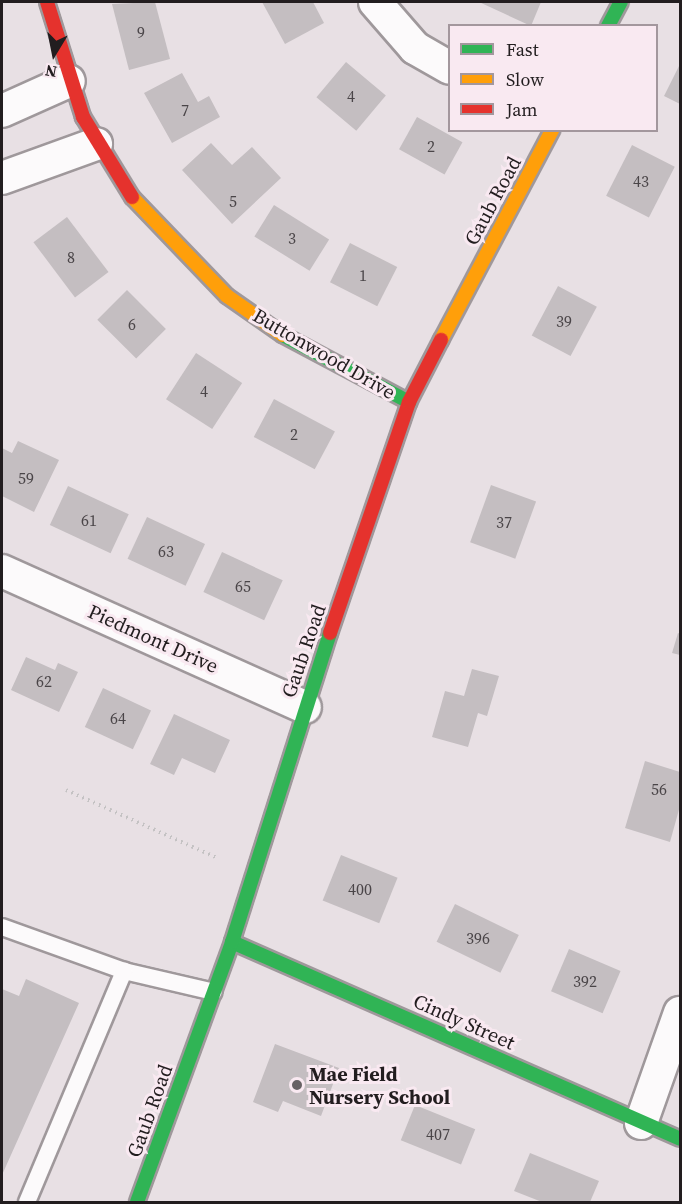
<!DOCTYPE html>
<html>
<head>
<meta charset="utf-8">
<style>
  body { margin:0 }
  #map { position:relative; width:682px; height:1204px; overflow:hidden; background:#e8e0e4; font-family:"Source Serif 4",serif }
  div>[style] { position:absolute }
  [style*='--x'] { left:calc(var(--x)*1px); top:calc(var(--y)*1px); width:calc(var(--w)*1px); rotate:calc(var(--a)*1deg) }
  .building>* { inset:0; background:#c4bec1; transform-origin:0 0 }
  .path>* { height:4px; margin-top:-2px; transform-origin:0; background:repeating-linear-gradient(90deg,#c4c2c3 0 1.5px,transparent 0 6px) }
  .roads { filter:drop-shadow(2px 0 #9f989b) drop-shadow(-2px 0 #9f989b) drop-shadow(0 2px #9f989b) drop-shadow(0 -2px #9f989b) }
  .lane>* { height:16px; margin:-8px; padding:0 8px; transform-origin:8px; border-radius:8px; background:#fcfafb }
  .street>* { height:32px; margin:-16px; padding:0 16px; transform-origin:16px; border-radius:16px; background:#fcfafb }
  .fast>* { height:14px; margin:-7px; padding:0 7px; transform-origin:7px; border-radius:7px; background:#30b455 }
  .slow>* { height:14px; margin:-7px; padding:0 7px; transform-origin:7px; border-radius:7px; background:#ff9f0a }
  .jam>* { height:14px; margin:-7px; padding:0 7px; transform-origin:7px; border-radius:7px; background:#e5322d }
  .dots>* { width:16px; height:16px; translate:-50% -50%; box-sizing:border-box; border:3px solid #f9e9f1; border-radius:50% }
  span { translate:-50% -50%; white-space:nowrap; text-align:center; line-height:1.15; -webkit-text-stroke:6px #f9e9f1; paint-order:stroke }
  .number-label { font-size:16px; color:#4a4548 }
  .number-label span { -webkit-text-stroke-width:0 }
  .street-label { font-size:20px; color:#221d1f }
  .poi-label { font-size:20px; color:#221d1f; font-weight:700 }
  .left { translate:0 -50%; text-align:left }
  .frame { position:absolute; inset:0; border:3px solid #221d1f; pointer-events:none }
  .legend { position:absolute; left:448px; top:24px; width:210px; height:108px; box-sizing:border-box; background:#f9e9f1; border:2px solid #a3979d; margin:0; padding:8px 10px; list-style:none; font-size:18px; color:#221d1f }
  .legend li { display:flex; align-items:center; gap:12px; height:30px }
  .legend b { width:30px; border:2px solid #a3979d }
  .north { position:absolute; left:24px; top:24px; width:60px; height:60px; -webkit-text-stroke:4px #f9e9f1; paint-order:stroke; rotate:190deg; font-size:16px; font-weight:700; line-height:24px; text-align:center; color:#221d1f }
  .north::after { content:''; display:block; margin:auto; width:21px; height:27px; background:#221d1f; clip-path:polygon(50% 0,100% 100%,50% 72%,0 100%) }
</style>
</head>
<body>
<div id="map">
  <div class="building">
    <div style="clip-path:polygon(155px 2px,170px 59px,129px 70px,112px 4px)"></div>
    <div style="clip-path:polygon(262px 2px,313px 2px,324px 23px,285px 44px)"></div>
    <div style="clip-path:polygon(479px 2px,541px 2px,531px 26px)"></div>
    <div style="left:346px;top:62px;width:52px;height:46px;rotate:40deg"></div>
    <div style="clip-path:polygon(680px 64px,680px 104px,664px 96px)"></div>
    <div style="clip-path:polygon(182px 73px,198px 102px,209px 96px,220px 117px,172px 143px,144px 93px)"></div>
    <div style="left:417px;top:117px;width:52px;height:37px;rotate:29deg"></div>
    <div style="clip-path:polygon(211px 143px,232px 165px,252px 147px,281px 178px,232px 224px,182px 170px)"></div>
    <div style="left:632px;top:145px;width:48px;height:57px;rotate:27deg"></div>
    <div style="left:274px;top:205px;width:65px;height:37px;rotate:32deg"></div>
    <div style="left:67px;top:217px;width:69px;height:42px;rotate:53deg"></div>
    <div style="left:350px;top:243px;width:53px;height:44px;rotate:27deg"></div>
    <div style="left:558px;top:286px;width:44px;height:56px;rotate:28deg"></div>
    <div style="left:127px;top:290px;width:55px;height:42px;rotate:45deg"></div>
    <div style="left:196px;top:353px;width:55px;height:55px;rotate:33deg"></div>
    <div style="left:274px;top:399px;width:69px;height:43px;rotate:28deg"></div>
    <div style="clip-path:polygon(18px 441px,59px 460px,34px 512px,2px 496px,2px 448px,12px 453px)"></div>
    <div style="left:491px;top:485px;width:48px;height:61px;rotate:20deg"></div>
    <div style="left:68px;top:486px;width:67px;height:43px;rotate:25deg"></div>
    <div style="left:147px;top:517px;width:64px;height:46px;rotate:25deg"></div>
    <div style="left:222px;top:552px;width:67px;height:44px;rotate:25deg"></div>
    <div style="clip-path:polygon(678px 633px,680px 634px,680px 655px,672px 653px)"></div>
    <div style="clip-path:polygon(26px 657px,55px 670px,58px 663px,78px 672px,59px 712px,11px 690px)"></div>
    <div style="clip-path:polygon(472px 669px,499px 676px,487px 716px,478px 713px,468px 747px,432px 737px,445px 691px,464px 696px)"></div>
    <div style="left:103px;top:688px;width:53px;height:43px;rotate:25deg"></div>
    <div style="clip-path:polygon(174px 714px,230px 740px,215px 773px,182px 758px,174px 775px,150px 764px)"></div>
    <div style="clip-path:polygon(645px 761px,680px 772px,680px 806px,670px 842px,625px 828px)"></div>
    <div style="left:341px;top:855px;width:61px;height:49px;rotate:22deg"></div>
    <div style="left:455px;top:904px;width:71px;height:42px;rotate:26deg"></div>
    <div style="left:569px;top:949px;width:56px;height:46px;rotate:23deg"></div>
    <div style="clip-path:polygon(26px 979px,79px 1003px,2px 1175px,2px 989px,19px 996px)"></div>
    <div style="clip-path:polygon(275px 1044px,339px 1068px,321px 1116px,283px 1101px,278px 1112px,253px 1102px)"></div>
    <div style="left:415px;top:1105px;width:65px;height:38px;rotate:22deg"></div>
    <div style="clip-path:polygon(530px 1153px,599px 1181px,590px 1202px,542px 1202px,514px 1191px)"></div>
  </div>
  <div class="path">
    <div style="--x:66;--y:790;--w:166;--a:24.2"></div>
  </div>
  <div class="roads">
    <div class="lane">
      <div style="--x:2;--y:927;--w:130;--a:19.8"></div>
      <div style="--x:124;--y:971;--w:92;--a:13.1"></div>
      <div style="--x:27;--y:1202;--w:251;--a:-67.2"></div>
    </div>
    <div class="street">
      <div style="--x:375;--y:2;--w:61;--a:49"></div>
      <div style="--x:415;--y:48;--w:40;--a:29.7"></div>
      <div style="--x:2;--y:111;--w:73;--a:-24.1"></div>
      <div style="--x:2;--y:178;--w:100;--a:-19.9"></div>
      <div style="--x:2;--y:571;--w:332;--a:24.2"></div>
      <div style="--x:641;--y:1123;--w:117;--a:-70.5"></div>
    </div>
    <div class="fast">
      <div style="--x:608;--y:26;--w:27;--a:-62"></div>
      <div style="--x:283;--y:335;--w:143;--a:28"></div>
      <div style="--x:232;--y:942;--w:489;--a:23.7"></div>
      <div style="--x:137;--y:1202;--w:277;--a:-69.9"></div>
      <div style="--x:232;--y:942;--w:324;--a:-72.4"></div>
    </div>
    <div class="slow">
      <div style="--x:132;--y:197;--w:137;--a:46.2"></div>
      <div style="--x:227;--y:296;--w:68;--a:34.9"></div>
      <div style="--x:441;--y:340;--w:238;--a:-62.1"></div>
    </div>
    <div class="jam">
      <div style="--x:47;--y:2;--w:121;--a:72.6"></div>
      <div style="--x:83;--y:117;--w:94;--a:58.5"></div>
      <div style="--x:330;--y:633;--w:244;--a:-71.1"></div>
      <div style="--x:409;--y:402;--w:70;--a:-62.7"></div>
    </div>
  </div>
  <div class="dots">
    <div style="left:297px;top:1085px;background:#676164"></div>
  </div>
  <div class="number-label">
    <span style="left:141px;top:32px">9</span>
    <span style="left:351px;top:96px">4</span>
    <span style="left:185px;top:110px">7</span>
    <span style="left:431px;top:146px">2</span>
    <span style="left:641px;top:181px">43</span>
    <span style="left:233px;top:201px">5</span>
    <span style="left:292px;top:238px">3</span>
    <span style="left:71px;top:257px">8</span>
    <span style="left:363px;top:275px">1</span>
    <span style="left:564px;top:321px">39</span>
    <span style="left:132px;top:324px">6</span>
    <span style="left:204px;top:391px">4</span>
    <span style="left:294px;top:434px">2</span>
    <span style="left:26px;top:478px">59</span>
    <span style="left:89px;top:520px">61</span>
    <span style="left:504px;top:522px">37</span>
    <span style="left:166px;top:551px">63</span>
    <span style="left:243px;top:586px">65</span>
    <span style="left:44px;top:681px">62</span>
    <span style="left:118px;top:718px">64</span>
    <span style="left:659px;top:789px">56</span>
    <span style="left:360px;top:889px">400</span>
    <span style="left:478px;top:938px">396</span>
    <span style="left:585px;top:981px">392</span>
    <span style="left:438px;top:1134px">407</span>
  </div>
  <div class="street-label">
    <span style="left:493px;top:201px;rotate:-62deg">Gaub Road</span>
    <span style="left:324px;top:354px;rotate:30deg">Buttonwood Drive</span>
    <span style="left:153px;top:639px;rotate:24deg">Piedmont Drive</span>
    <span style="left:304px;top:651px;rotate:-71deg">Gaub Road</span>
    <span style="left:464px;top:1022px;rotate:24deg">Cindy Street</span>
    <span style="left:150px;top:1111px;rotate:-70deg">Gaub Road</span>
  </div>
  <div class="poi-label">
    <span class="left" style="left:309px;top:1086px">Mae Field<br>Nursery School</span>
  </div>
  <div class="frame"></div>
  <ul class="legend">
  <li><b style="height:8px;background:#30b455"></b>Fast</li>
  <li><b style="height:8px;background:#ff9f0a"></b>Slow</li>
  <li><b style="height:8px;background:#e5322d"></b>Jam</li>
  </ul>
  <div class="north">N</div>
</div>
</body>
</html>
